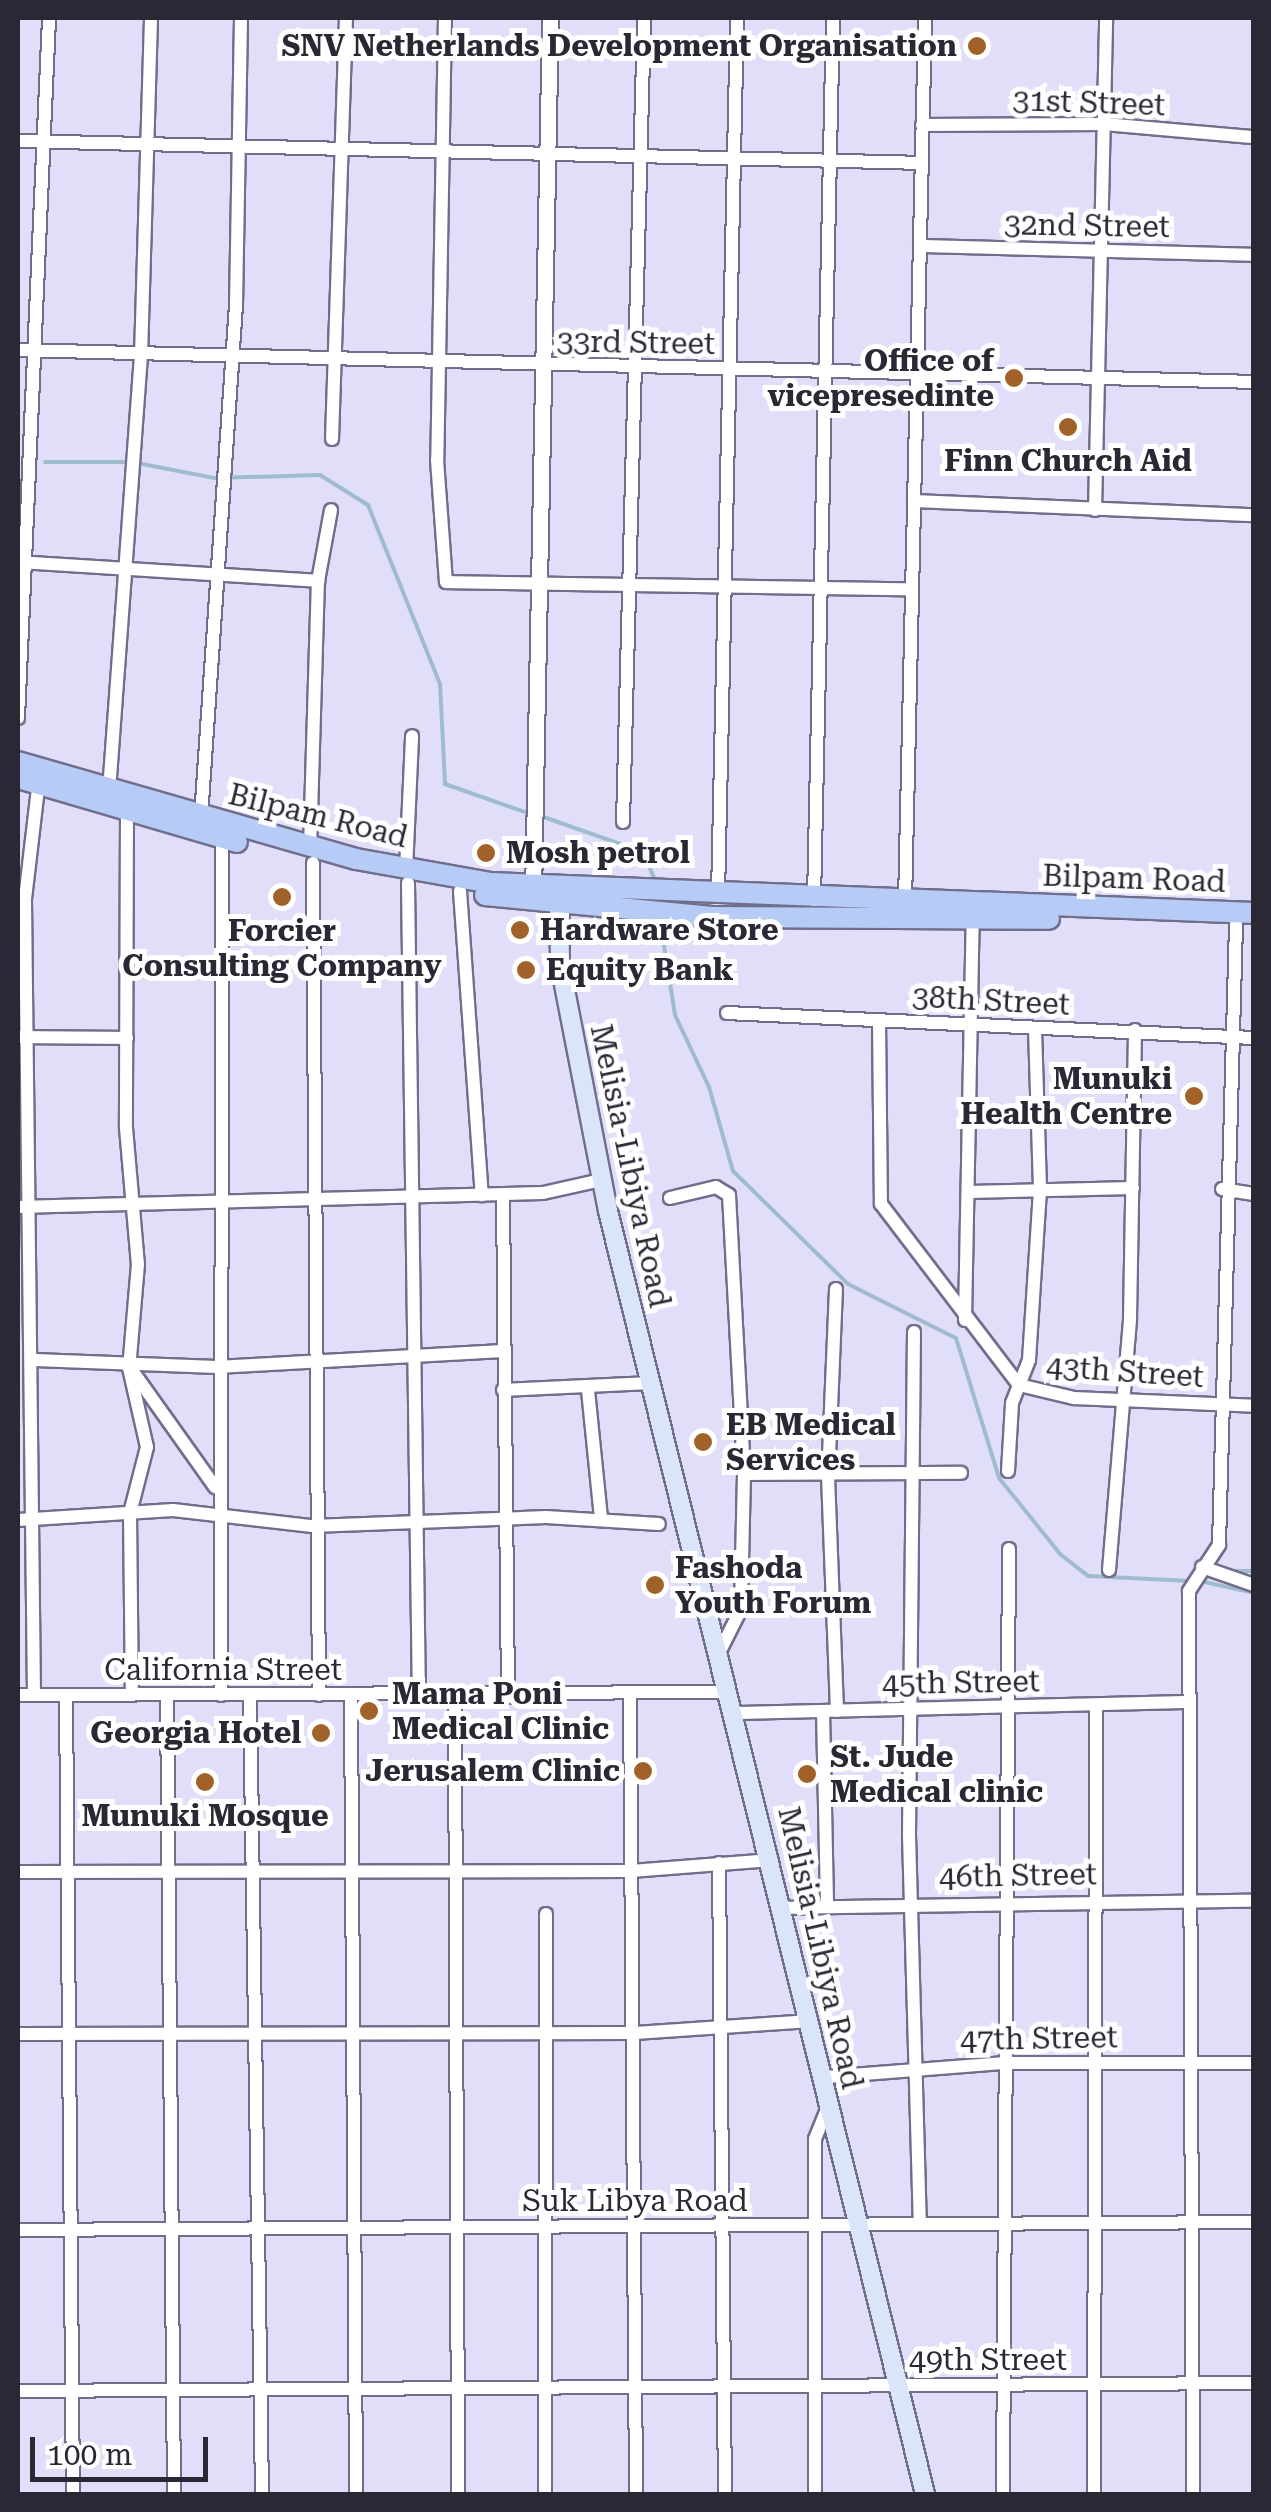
<!DOCTYPE html>
<html>
<head>
<meta charset="utf-8">
<style>
  body { margin:0 }
  #map { position:relative; width:1271px; height:2512px; overflow:hidden; background:#e1defa; font-family:"Roboto Serif",serif }
  div>[style] { position:absolute }
  [style*='--x'] { left:calc(var(--x)*1px); top:calc(var(--y)*1px); width:calc(var(--w)*1px); rotate:calc(var(--a)*1deg) }
  .stream>* { height:4px; margin:-2px; padding:0 2px; transform-origin:2px; border-radius:2px; background:#9fbbce }
  .roads { filter:drop-shadow(2px 0 #716e8c) drop-shadow(-2px 0 #716e8c) drop-shadow(0 2px #716e8c) drop-shadow(0 -2px #716e8c) }
  .minor>* { height:12px; margin:-6px; padding:0 6px; transform-origin:6px; border-radius:6px; background:#fff }
  .tertiary>* { height:15px; margin:-7.5px; padding:0 7.5px; transform-origin:7.5px; border-radius:7.5px; background:#fff }
  .secondary>* { height:18px; margin:-9px; padding:0 9px; transform-origin:9px; border-radius:9px; background:#dae5fa }
  .primary>* { height:20px; margin:-10px; padding:0 10px; transform-origin:10px; border-radius:10px; background:#b6cbf5 }
  .dots>* { width:28px; height:28px; translate:-50% -50%; box-sizing:border-box; border:5px solid #fff; border-radius:50% }
  span { translate:-50% -50%; white-space:nowrap; text-align:center; line-height:1.15; -webkit-text-stroke:10px #fff; paint-order:stroke }
  .poi-label { font-size:30px; color:#2a2835; font-weight:700 }
  .right { translate:-100% -50%; text-align:right }
  .left { translate:0 -50%; text-align:left }
  .street-label { font-size:30px; color:#2a2835 }
  .frame { position:absolute; inset:0; border:20px solid #2a2835; pointer-events:none }
  .scale { position:absolute; left:30px; top:2437px; width:178px; height:45px; box-sizing:border-box; border:5px solid #2a2835; border-top:0; padding-left:12px; font-size:30px; line-height:35px; white-space:nowrap; color:#2a2835; -webkit-text-stroke:8px #fff; paint-order:stroke }
</style>
</head>
<body>
<div id="map">
  <div class="stream">
    <div style="--x:45;--y:462;--w:82;--a:0"></div>
    <div style="--x:137;--y:463;--w:78;--a:11"></div>
    <div style="--x:214;--y:478;--w:106;--a:-1.6"></div>
    <div style="--x:320;--y:475;--w:57;--a:32"></div>
    <div style="--x:368;--y:505;--w:193;--a:68.1"></div>
    <div style="--x:440;--y:684;--w:100;--a:87.1"></div>
    <div style="--x:445;--y:784;--w:88;--a:19.3"></div>
    <div style="--x:538;--y:815;--w:111;--a:19.4"></div>
    <div style="--x:643;--y:852;--w:33;--a:67"></div>
    <div style="--x:660;--y:921;--w:95;--a:80.9"></div>
    <div style="--x:675;--y:1015;--w:80;--a:64.7"></div>
    <div style="--x:709;--y:1087;--w:87;--a:74.1"></div>
    <div style="--x:733;--y:1171;--w:161;--a:44.5"></div>
    <div style="--x:848;--y:1284;--w:121;--a:26.6"></div>
    <div style="--x:956;--y:1338;--w:146;--a:72.9"></div>
    <div style="--x:999;--y:1478;--w:97;--a:51.2"></div>
    <div style="--x:1060;--y:1554;--w:36;--a:38"></div>
    <div style="--x:1088;--y:1576;--w:103;--a:2.8"></div>
    <div style="--x:1229;--y:1571;--w:25;--a:0"></div>
    <div style="--x:1200;--y:1581;--w:55;--a:12.5"></div>
  </div>
  <div class="roads">
    <div class="minor">
      <div style="--x:445;--y:18;--w:442;--a:91"></div>
      <div style="--x:437;--y:460;--w:122;--a:85.8"></div>
      <div style="--x:446;--y:582;--w:466;--a:0.9"></div>
      <div style="--x:922;--y:125;--w:182;--a:-0.3"></div>
      <div style="--x:1104;--y:124;--w:151;--a:5"></div>
      <div style="--x:18;--y:141;--w:904;--a:1.39"></div>
      <div style="--x:920;--y:246;--w:334;--a:1.5"></div>
      <div style="--x:18;--y:350;--w:1236;--a:1.48"></div>
      <div style="--x:332;--y:439;--w:421;--a:-88.1"></div>
      <div style="--x:914;--y:501;--w:340;--a:2.4"></div>
      <div style="--x:1095;--y:510;--w:492;--a:-88.7"></div>
      <div style="--x:18;--y:562;--w:301;--a:3.6"></div>
      <div style="--x:18;--y:718;--w:701;--a:-87.46"></div>
      <div style="--x:109;--y:791;--w:436;--a:-85.8"></div>
      <div style="--x:141;--y:356;--w:338;--a:-88.3"></div>
      <div style="--x:127;--y:811;--w:317;--a:90.2"></div>
      <div style="--x:126;--y:1128;--w:137;--a:85"></div>
      <div style="--x:138;--y:1264;--w:104;--a:94.9"></div>
      <div style="--x:129;--y:1368;--w:81;--a:77.2"></div>
      <div style="--x:147;--y:1447;--w:68;--a:104.4"></div>
      <div style="--x:130;--y:1513;--w:181;--a:89.4"></div>
      <div style="--x:201;--y:817;--w:513;--a:-86.09"></div>
      <div style="--x:236;--y:305;--w:287;--a:-89"></div>
      <div style="--x:623;--y:822;--w:804;--a:-88.5"></div>
      <div style="--x:310;--y:848;--w:267;--a:-88.3"></div>
      <div style="--x:318;--y:581;--w:72;--a:-79.6"></div>
      <div style="--x:313;--y:863;--w:832;--a:89.59"></div>
      <div style="--x:406;--y:870;--w:134;--a:-87.4"></div>
      <div style="--x:408;--y:883;--w:815;--a:89.23"></div>
      <div style="--x:460;--y:891;--w:305;--a:85.9"></div>
      <div style="--x:718;--y:896;--w:878;--a:-88.76"></div>
      <div style="--x:814;--y:900;--w:882;--a:-88.77"></div>
      <div style="--x:905;--y:902;--w:884;--a:-88.7"></div>
      <div style="--x:727;--y:1013;--w:528;--a:2.72"></div>
      <div style="--x:879;--y:1020;--w:184;--a:89.4"></div>
      <div style="--x:881;--y:1204;--w:228;--a:52.7"></div>
      <div style="--x:1019;--y:1385;--w:57;--a:13.3"></div>
      <div style="--x:1074;--y:1398;--w:180;--a:2.5"></div>
      <div style="--x:18;--y:1037;--w:109;--a:0.5"></div>
      <div style="--x:1222;--y:1189;--w:32;--a:9"></div>
      <div style="--x:969;--y:1192;--w:164;--a:-1.4"></div>
      <div style="--x:503;--y:1194;--w:503;--a:89.43"></div>
      <div style="--x:670;--y:1198;--w:47;--a:-13.4"></div>
      <div style="--x:716;--y:1187;--w:15;--a:32"></div>
      <div style="--x:729;--y:1195;--w:279;--a:86.9"></div>
      <div style="--x:744;--y:1474;--w:135;--a:91.3"></div>
      <div style="--x:741;--y:1609;--w:49;--a:116.6"></div>
      <div style="--x:18;--y:1207;--w:525;--a:-1.53"></div>
      <div style="--x:543;--y:1193;--w:59;--a:-12.6"></div>
      <div style="--x:836;--y:1289;--w:187;--a:92.4"></div>
      <div style="--x:828;--y:1476;--w:235;--a:87.8"></div>
      <div style="--x:965;--y:1320;--w:407;--a:-88.9"></div>
      <div style="--x:914;--y:1332;--w:503;--a:90.57"></div>
      <div style="--x:909;--y:1835;--w:389;--a:88.4"></div>
      <div style="--x:35;--y:1360;--w:182;--a:2.2"></div>
      <div style="--x:217;--y:1367;--w:286;--a:-3.2"></div>
      <div style="--x:134;--y:1373;--w:140;--a:54.6"></div>
      <div style="--x:503;--y:1390;--w:147;--a:-2.7"></div>
      <div style="--x:588;--y:1390;--w:128;--a:84.2"></div>
      <div style="--x:1008;--y:1471;--w:68;--a:-86.6"></div>
      <div style="--x:1012;--y:1403;--w:46;--a:-68.4"></div>
      <div style="--x:1029;--y:1360;--w:172;--a:-86.3"></div>
      <div style="--x:1040;--y:1188;--w:157;--a:-91.8"></div>
      <div style="--x:744;--y:1474;--w:217;--a:-0.3"></div>
      <div style="--x:18;--y:1520;--w:155;--a:-3.7"></div>
      <div style="--x:173;--y:1510;--w:140;--a:6.6"></div>
      <div style="--x:312;--y:1526;--w:234;--a:-2.2"></div>
      <div style="--x:546;--y:1517;--w:113;--a:3.5"></div>
      <div style="--x:1202;--y:1567;--w:55;--a:19.1"></div>
      <div style="--x:1109;--y:1570;--w:253;--a:-85.2"></div>
      <div style="--x:1130;--y:1318;--w:288;--a:-89"></div>
      <div style="--x:630;--y:1694;--w:800;--a:89.57"></div>
      <div style="--x:18;--y:1695;--w:709;--a:-0.24"></div>
      <div style="--x:34;--y:1695;--w:796;--a:-90.65"></div>
      <div style="--x:25;--y:899;--w:121;--a:-83.3"></div>
      <div style="--x:66;--y:1695;--w:799;--a:89.5"></div>
      <div style="--x:167;--y:1695;--w:799;--a:89.5"></div>
      <div style="--x:221;--y:1695;--w:857;--a:-89.93"></div>
      <div style="--x:250;--y:1695;--w:799;--a:89.14"></div>
      <div style="--x:351;--y:1695;--w:799;--a:89.64"></div>
      <div style="--x:455;--y:1698;--w:796;--a:89.78"></div>
      <div style="--x:823;--y:1711;--w:196;--a:88.8"></div>
      <div style="--x:735;--y:1713;--w:454;--a:-1.4"></div>
      <div style="--x:719;--y:1863;--w:631;--a:89.46"></div>
      <div style="--x:18;--y:1872;--w:613;--a:-0.09"></div>
      <div style="--x:631;--y:1871;--w:141;--a:-4.5"></div>
      <div style="--x:784;--y:1908;--w:470;--a:-0.9"></div>
      <div style="--x:18;--y:2034;--w:617;--a:-0.09"></div>
      <div style="--x:635;--y:2033;--w:176;--a:-3.9"></div>
      <div style="--x:826;--y:2077;--w:177;--a:-4.5"></div>
      <div style="--x:1002;--y:2063;--w:252;--a:0"></div>
      <div style="--x:18;--y:2230;--w:1236;--a:-0.37"></div>
      <div style="--x:18;--y:2391;--w:1236;--a:-0.37"></div>
      <div style="--x:545;--y:2494;--w:580;--a:-89.9"></div>
      <div style="--x:815;--y:2494;--w:355;--a:-90"></div>
      <div style="--x:815;--y:2139;--w:35;--a:-68"></div>
      <div style="--x:1003;--y:2494;--w:945;--a:-89.64"></div>
      <div style="--x:1094;--y:2494;--w:787;--a:-89.85"></div>
      <div style="--x:1193;--y:2494;--w:903;--a:-90.25"></div>
      <div style="--x:1189;--y:1591;--w:55;--a:-56.9"></div>
      <div style="--x:1219;--y:1545;--w:621;--a:-88.43"></div>
    </div>
    <div class="tertiary">
      <div style="--x:533;--y:895;--w:877;--a:-88.89"></div>
    </div>
    <div class="secondary">
      <div style="--x:559;--y:890;--w:74;--a:89.2"></div>
      <div style="--x:560;--y:964;--w:252;--a:79"></div>
      <div style="--x:608;--y:1211;--w:1322;--a:76.12"></div>
    </div>
    <div class="primary">
      <div style="--x:18;--y:762;--w:352;--a:16"></div>
      <div style="--x:356;--y:859;--w:137;--a:10.1"></div>
      <div style="--x:491;--y:883;--w:764;--a:2.25"></div>
      <div style="--x:18;--y:778;--w:228;--a:16.3"></div>
      <div style="--x:485;--y:895;--w:228;--a:5.5"></div>
      <div style="--x:712;--y:917;--w:337;--a:0.3"></div>
    </div>
  </div>
  <div class="dots">
    <div style="left:977px;top:46px;background:#a06228"></div>
    <div style="left:1014px;top:378px;background:#a06228"></div>
    <div style="left:1068px;top:427px;background:#a06228"></div>
    <div style="left:486px;top:853px;background:#a06228"></div>
    <div style="left:282px;top:897px;background:#a06228"></div>
    <div style="left:520px;top:930px;background:#a06228"></div>
    <div style="left:526px;top:970px;background:#a06228"></div>
    <div style="left:1194px;top:1096px;background:#a06228"></div>
    <div style="left:703px;top:1442px;background:#a06228"></div>
    <div style="left:655px;top:1585px;background:#a06228"></div>
    <div style="left:369px;top:1711px;background:#a06228"></div>
    <div style="left:321px;top:1733px;background:#a06228"></div>
    <div style="left:643px;top:1771px;background:#a06228"></div>
    <div style="left:807px;top:1774px;background:#a06228"></div>
    <div style="left:205px;top:1782px;background:#a06228"></div>
  </div>
  <div class="poi-label">
    <span class="right" style="left:957px;top:46px">SNV Netherlands Development Organisation</span>
    <span class="right" style="left:994px;top:378px">Office of<br>vicepresedinte</span>
    <span style="left:1068px;top:461px">Finn Church Aid</span>
    <span class="left" style="left:506px;top:853px">Mosh petrol</span>
    <span class="left" style="left:540px;top:930px">Hardware Store</span>
    <span style="left:282px;top:948px">Forcier<br>Consulting Company</span>
    <span class="left" style="left:546px;top:970px">Equity Bank</span>
    <span class="right" style="left:1172px;top:1096px">Munuki<br>Health Centre</span>
    <span class="left" style="left:726px;top:1442px">EB Medical<br>Services</span>
    <span class="left" style="left:675px;top:1585px">Fashoda<br>Youth Forum</span>
    <span class="left" style="left:392px;top:1711px">Mama Poni<br>Medical Clinic</span>
    <span class="right" style="left:301px;top:1733px">Georgia Hotel</span>
    <span class="left" style="left:830px;top:1774px">St. Jude<br>Medical clinic</span>
    <span class="right" style="left:620px;top:1771px">Jerusalem Clinic</span>
    <span style="left:205px;top:1816px">Munuki Mosque</span>
  </div>
  <div class="street-label">
    <span style="left:1089px;top:103px;rotate:2deg">31st Street</span>
    <span style="left:1087px;top:226px;rotate:1deg">32nd Street</span>
    <span style="left:636px;top:343px;rotate:1deg">33rd Street</span>
    <span style="left:318px;top:816px;rotate:14deg">Bilpam Road</span>
    <span style="left:1134px;top:879px;rotate:2deg">Bilpam Road</span>
    <span style="left:991px;top:1001px;rotate:3deg">38th Street</span>
    <span style="left:630px;top:1166px;rotate:78deg">Melisia-Libiya Road</span>
    <span style="left:1125px;top:1372px;rotate:4deg">43th Street</span>
    <span style="left:223px;top:1670px">California Street</span>
    <span style="left:961px;top:1683px;rotate:-1deg">45th Street</span>
    <span style="left:1018px;top:1876px;rotate:-1deg">46th Street</span>
    <span style="left:820px;top:1948px;rotate:77deg">Melisia-Libiya Road</span>
    <span style="left:1039px;top:2039px;rotate:-1deg">47th Street</span>
    <span style="left:635px;top:2201px">Suk Libya Road</span>
    <span style="left:988px;top:2360px">49th Street</span>
  </div>
  <div class="frame"></div>
  <div class="scale">100 m</div>
</div>
</body>
</html>
